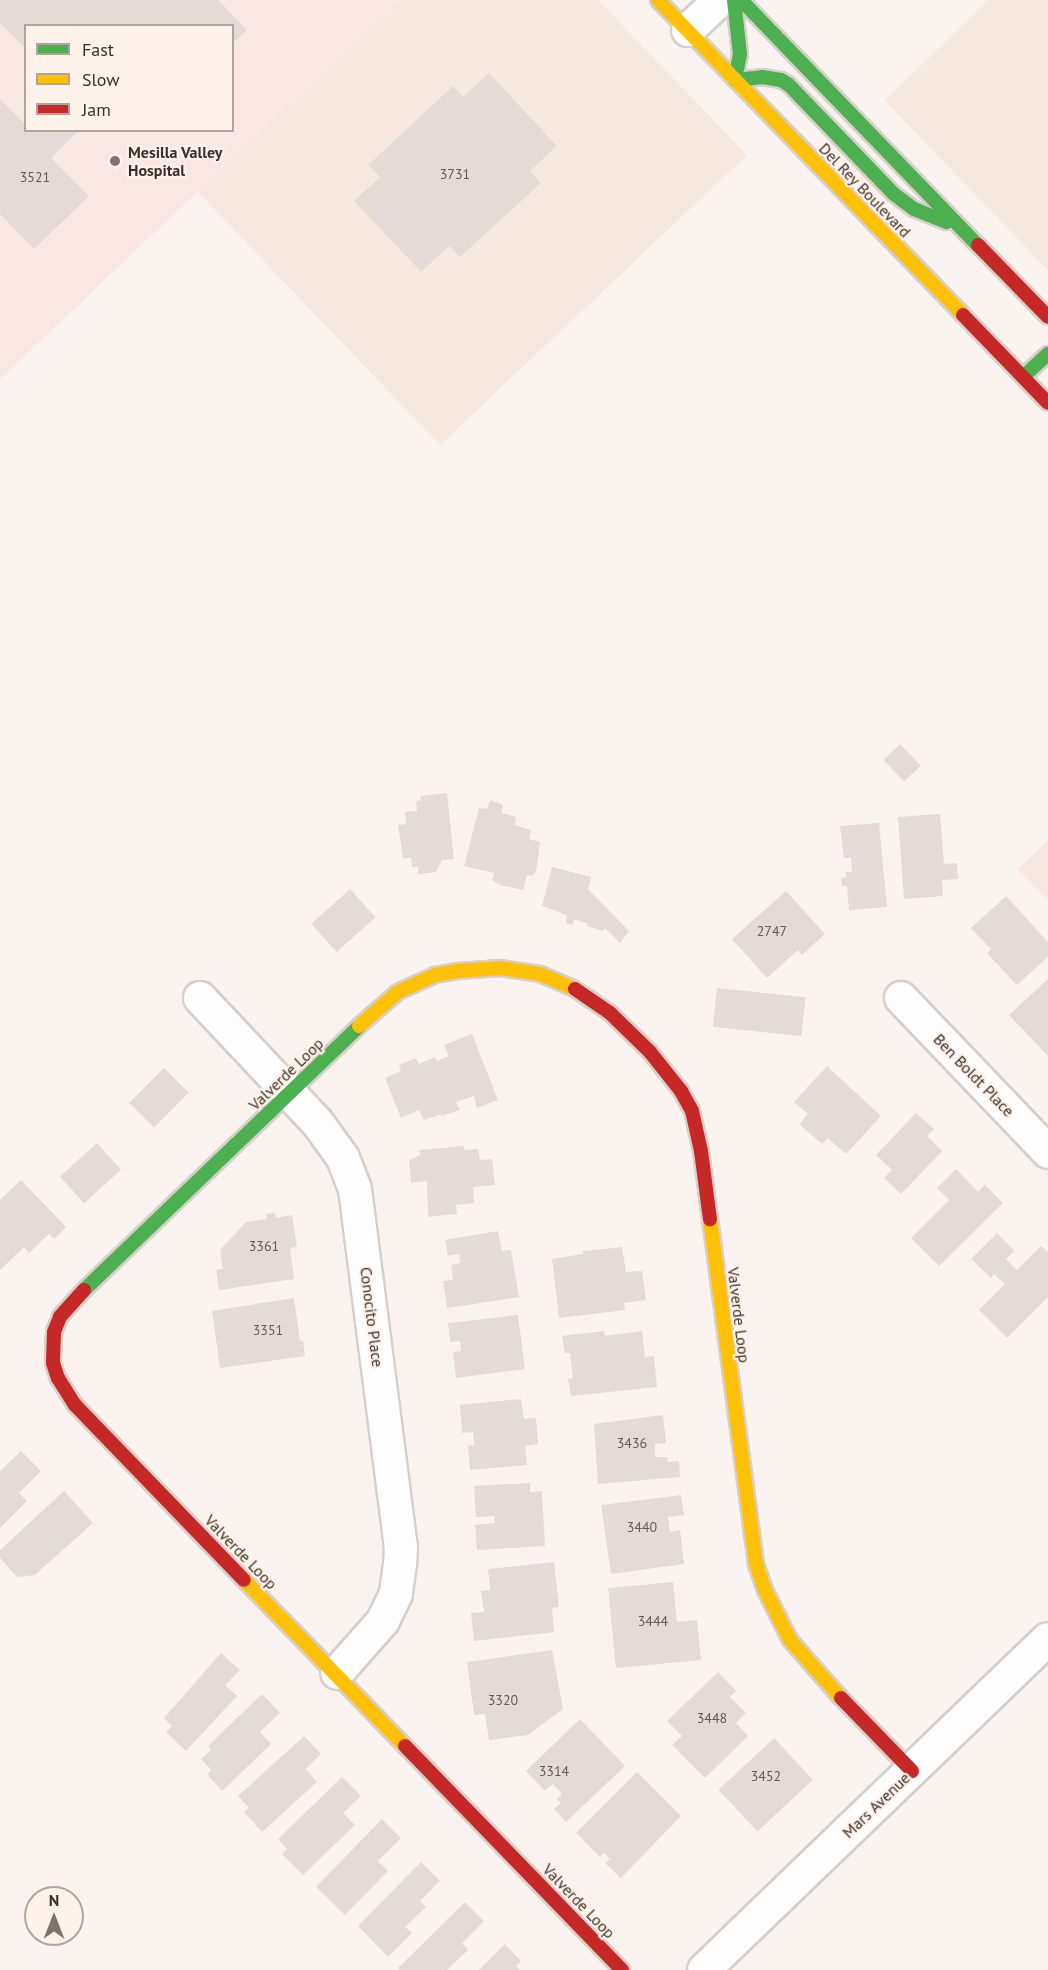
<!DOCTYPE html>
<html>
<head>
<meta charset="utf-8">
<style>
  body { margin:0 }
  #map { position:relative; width:1048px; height:1970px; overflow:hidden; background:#faf3ef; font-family:"PT Sans",sans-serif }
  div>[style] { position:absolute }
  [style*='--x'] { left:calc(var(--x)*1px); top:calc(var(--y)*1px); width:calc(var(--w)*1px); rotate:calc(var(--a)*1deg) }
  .built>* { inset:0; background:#f7e8df }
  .medical>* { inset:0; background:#f8e7e3 }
  .building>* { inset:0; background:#e4dbd7; transform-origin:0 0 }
  .roads { filter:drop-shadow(2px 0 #d7cfca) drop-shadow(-2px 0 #d7cfca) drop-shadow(0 2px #d7cfca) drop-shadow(0 -2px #d7cfca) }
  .street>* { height:32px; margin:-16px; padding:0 16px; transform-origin:16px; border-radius:16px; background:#fefdfd }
  .fast>* { height:14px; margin:-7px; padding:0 7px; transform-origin:7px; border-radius:7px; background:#4caf50 }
  .slow>* { height:14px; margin:-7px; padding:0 7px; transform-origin:7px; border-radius:7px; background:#ffc107 }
  .jam>* { height:14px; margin:-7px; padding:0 7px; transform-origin:7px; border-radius:7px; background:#c62828 }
  .dots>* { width:16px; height:16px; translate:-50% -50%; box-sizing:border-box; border:3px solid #fef2eb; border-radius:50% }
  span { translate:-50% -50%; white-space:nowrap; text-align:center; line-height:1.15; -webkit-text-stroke:4.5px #fef2eb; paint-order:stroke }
  .number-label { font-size:14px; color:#655b54 }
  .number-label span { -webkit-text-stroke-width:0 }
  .poi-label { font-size:16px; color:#3b3029; font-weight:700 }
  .left { translate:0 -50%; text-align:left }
  .street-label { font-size:16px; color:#3b3029 }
  .legend { position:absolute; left:24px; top:24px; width:210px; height:108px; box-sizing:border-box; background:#fef2eb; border:2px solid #b0a49d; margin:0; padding:8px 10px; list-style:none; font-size:18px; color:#3b3029 }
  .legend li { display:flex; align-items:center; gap:12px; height:30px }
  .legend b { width:30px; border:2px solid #b0a49d }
  .north { position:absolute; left:24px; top:1886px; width:60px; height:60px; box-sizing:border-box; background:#fef2eb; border:2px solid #b0a49d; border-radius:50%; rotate:0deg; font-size:16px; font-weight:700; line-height:24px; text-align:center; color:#3b3029 }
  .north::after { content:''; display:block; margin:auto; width:21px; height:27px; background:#7e746e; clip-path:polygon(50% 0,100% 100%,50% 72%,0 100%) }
</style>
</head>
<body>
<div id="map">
  <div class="built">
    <div style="clip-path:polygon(400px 0,598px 0,747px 155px,440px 445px,197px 191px)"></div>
    <div style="clip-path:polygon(988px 0,1048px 0,1048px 270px,885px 101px)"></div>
    <div style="clip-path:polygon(1048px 840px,1048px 900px,1018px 869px)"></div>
  </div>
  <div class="medical">
    <div style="clip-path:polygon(evenodd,0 0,400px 0,0 379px,0 0,26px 26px,232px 26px,232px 130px,26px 130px,26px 26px)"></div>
  </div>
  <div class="building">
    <div style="clip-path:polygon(0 0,218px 0,247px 30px,232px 44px,232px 26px,26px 26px,26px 49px,0 23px)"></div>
    <div style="clip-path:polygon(489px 73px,557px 146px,530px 171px,541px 183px,460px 257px,449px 246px,421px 272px,354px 201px,380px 177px,368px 165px,453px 86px,463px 97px)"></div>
    <div style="clip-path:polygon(0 99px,26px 125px,26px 130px,79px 130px,51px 158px,89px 196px,34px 249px,0 214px)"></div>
    <div style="left:900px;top:744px;width:30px;height:23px;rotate:46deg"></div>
    <div style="clip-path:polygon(447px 793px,454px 859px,442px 860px,436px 872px,418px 874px,418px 867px,412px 867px,411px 858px,403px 858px,398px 825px,406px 824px,405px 812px,417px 811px,416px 801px,421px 800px,420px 796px)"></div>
    <div style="clip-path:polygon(490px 800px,503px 805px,502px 813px,516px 817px,515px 825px,531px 830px,529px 839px,540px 842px,536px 872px,532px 876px,527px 875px,523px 890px,500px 885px,492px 880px,494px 873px,464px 866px,479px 808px,487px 809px)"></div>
    <div style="clip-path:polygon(940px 814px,944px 864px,957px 863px,958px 879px,942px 880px,943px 896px,904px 899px,898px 817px)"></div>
    <div style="clip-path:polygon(879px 823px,887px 907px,849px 910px,847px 886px,842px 886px,841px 878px,846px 877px,845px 872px,852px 872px,851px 858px,844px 858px,840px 826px)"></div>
    <div style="clip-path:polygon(552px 867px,591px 877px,588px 889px,629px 931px,620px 943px,605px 928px,603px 931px,587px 926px,587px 923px,574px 919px,573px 925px,566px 923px,567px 915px,542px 906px)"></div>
    <div style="left:350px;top:889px;width:38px;height:52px;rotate:48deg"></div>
    <div style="clip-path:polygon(786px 891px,825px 934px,802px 955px,798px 950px,767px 978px,732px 939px)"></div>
    <div style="clip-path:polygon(1006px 896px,1048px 942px,1048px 957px,1017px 985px,987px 953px,991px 949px,971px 928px)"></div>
    <div style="clip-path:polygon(1048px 979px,1048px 1056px,1009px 1015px)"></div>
    <div style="left:717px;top:988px;width:89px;height:39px;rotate:6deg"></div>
    <div style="clip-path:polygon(472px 1034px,498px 1100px,477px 1108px,474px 1096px,456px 1102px,460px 1110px,441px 1116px,441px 1114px,424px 1120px,419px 1110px,401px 1118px,385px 1078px,401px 1071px,399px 1065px,416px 1058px,419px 1064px,435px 1057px,437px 1061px,449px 1056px,444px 1045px)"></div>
    <div style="clip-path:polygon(827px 1066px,881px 1116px,846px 1154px,828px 1138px,822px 1144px,799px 1124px,808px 1114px,794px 1102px)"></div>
    <div style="left:164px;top:1068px;width:35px;height:49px;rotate:45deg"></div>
    <div style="clip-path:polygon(916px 1113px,934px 1129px,927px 1136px,942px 1151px,901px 1194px,884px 1178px,892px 1170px,876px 1155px)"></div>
    <div style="left:97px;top:1143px;width:36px;height:50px;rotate:48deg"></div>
    <div style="clip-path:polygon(464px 1146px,464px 1150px,478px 1149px,480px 1160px,492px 1159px,495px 1185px,473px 1187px,474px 1203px,456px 1205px,457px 1214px,428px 1217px,427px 1181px,411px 1183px,409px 1161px,420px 1155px,419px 1150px)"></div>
    <div style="clip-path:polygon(956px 1169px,978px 1192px,985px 1185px,1003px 1203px,939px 1266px,911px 1238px,949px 1200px,937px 1188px)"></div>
    <div style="clip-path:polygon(21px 1180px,66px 1227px,54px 1239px,49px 1234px,29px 1253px,24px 1247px,0 1270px,0 1200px)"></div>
    <div style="clip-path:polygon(275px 1213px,276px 1218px,292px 1215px,297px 1247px,290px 1248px,294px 1279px,219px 1290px,216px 1270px,223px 1269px,220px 1250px,246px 1222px,267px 1219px,266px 1214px)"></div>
    <div style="clip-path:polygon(498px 1231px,502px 1251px,511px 1250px,519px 1297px,447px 1308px,443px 1281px,453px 1280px,451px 1265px,460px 1263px,459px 1254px,448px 1256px,445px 1240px)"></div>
    <div style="clip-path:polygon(997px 1233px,1014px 1251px,1006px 1259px,1017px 1270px,1041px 1246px,1048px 1252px,1048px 1297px,1007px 1338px,979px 1310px,1005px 1284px,994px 1274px,991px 1278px,971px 1259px)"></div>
    <div style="clip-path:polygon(622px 1247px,626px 1272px,642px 1271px,646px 1300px,624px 1303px,625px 1310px,559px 1318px,552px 1259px,583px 1254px,583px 1251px)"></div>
    <div style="clip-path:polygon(294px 1298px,300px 1341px,303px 1341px,305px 1356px,220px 1368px,212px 1311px)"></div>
    <div style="clip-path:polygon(518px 1315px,525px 1369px,456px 1378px,453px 1352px,461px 1351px,460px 1341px,450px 1342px,448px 1323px)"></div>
    <div style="clip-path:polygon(604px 1331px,605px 1336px,642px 1331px,645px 1357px,654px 1356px,657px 1387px,571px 1396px,568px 1379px,573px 1378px,570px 1353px,565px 1353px,562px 1336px)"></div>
    <div style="clip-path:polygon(521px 1399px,524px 1419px,536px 1418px,538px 1444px,525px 1446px,527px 1465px,470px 1470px,468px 1446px,474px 1445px,473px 1432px,462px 1433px,460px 1405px)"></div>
    <div style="clip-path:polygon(663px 1415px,666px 1443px,655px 1444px,655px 1457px,667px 1457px,668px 1462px,679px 1461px,680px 1477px,598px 1484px,594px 1424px)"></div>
    <div style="clip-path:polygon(21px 1451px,41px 1471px,19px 1493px,27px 1501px,0 1528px,0 1471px)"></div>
    <div style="clip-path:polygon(530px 1483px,530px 1492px,542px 1491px,545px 1546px,477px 1550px,475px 1525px,495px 1523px,494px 1516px,476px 1517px,474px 1486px)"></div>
    <div style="clip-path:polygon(64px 1491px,93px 1523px,35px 1575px,17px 1577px,0 1558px,0 1550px)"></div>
    <div style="clip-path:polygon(681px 1495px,684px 1515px,668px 1517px,670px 1532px,680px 1530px,684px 1564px,611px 1574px,601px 1505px)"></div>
    <div style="clip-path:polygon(554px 1562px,559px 1607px,552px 1608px,554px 1632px,474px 1641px,471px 1613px,484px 1612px,481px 1591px,490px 1590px,488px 1569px)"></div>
    <div style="clip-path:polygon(673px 1582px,677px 1622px,697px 1620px,701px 1660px,616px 1668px,608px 1588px)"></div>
    <div style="clip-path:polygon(552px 1650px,563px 1709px,528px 1735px,489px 1740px,485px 1714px,474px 1715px,467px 1662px)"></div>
    <div style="clip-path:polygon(221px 1653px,240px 1670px,225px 1685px,237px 1696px,186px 1751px,166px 1732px,172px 1726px,164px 1718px)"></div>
    <div style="clip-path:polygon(718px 1672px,736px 1691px,730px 1697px,746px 1713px,736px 1723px,748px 1736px,705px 1778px,672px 1745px,682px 1736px,667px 1721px)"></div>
    <div style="clip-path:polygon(262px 1694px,280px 1713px,260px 1732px,271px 1744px,222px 1791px,207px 1774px,211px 1770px,201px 1759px,211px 1750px,208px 1746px)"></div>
    <div style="clip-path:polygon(580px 1719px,625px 1766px,566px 1822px,554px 1809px,561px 1803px,557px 1799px,562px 1794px,553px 1784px,545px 1791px,526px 1771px)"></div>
    <div style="clip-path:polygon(304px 1736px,321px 1754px,306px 1769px,317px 1782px,262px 1832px,244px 1812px,249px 1808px,238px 1796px)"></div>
    <div style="left:774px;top:1738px;width:57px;height:76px;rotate:47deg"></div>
    <div style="clip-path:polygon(637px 1772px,681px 1816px,621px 1878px,605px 1863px,610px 1859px,604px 1853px,600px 1857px,576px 1833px)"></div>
    <div style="clip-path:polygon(342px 1777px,361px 1796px,343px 1813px,355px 1825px,303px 1875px,282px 1854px,287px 1849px,278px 1839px)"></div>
    <div style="clip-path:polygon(382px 1819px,401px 1838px,378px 1861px,388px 1871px,345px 1915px,316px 1887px)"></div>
    <div style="clip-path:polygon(421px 1862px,440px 1881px,420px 1901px,426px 1907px,405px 1927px,412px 1933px,388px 1957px,358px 1926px)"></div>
    <div style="clip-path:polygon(465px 1902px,484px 1921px,462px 1943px,468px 1950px,447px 1970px,400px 1970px,398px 1968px)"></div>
    <div style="clip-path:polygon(505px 1944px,521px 1961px,516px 1966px,520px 1970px,479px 1970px)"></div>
  </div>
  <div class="roads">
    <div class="street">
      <div style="--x:688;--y:30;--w:44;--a:-43.2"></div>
      <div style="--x:200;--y:998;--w:170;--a:46.7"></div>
      <div style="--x:317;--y:1122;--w:44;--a:54.2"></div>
      <div style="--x:343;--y:1158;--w:33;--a:69"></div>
      <div style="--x:355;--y:1189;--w:361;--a:82.7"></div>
      <div style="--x:401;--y:1547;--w:17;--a:93"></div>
      <div style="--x:400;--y:1564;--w:30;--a:98"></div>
      <div style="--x:396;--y:1594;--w:30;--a:116"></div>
      <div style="--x:383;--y:1621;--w:69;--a:131.5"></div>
      <div style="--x:901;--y:998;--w:213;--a:46.3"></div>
      <div style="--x:704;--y:1970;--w:477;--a:-43.9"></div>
    </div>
    <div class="fast">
      <div style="--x:734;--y:0;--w:54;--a:83.7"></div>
      <div style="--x:740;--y:54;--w:26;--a:101"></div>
      <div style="--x:741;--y:0;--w:341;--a:46"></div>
      <div style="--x:735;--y:80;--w:27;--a:-6"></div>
      <div style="--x:762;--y:77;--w:19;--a:9"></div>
      <div style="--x:781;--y:80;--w:9;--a:32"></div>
      <div style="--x:789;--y:85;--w:151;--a:46.1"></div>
      <div style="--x:894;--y:194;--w:25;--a:37"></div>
      <div style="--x:914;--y:209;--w:35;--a:22"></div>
      <div style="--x:1023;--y:377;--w:34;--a:-43"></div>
      <div style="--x:84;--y:1290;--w:381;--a:-43.8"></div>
    </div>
    <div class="slow">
      <div style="--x:658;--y:0;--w:438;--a:45.9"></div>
      <div style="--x:359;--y:1026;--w:52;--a:-41.1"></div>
      <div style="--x:398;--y:992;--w:41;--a:-24.7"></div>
      <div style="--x:435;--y:975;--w:23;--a:-10"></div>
      <div style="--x:458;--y:971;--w:42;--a:-4.1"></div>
      <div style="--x:500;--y:968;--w:40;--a:8.5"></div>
      <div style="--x:540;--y:974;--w:38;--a:23"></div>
      <div style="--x:710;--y:1219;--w:348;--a:82.4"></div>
      <div style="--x:756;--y:1564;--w:28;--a:71"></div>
      <div style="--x:765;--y:1590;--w:56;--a:63.4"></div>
      <div style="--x:790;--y:1640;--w:77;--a:48.7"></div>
      <div style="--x:244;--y:1580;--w:231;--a:45.9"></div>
    </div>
    <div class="jam">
      <div style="--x:978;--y:245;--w:100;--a:45.8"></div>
      <div style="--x:963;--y:315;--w:122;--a:46"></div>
      <div style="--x:575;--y:989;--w:42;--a:34.4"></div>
      <div style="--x:610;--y:1013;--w:56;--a:44.3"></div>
      <div style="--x:650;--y:1052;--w:50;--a:51.5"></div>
      <div style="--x:681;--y:1091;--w:23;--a:61"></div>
      <div style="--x:692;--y:1111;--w:41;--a:77.3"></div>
      <div style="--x:701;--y:1151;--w:69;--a:82.5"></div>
      <div style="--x:84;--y:1290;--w:36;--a:132"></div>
      <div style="--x:60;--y:1317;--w:16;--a:112"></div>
      <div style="--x:54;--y:1332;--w:31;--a:92"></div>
      <div style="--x:53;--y:1363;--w:16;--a:72"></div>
      <div style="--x:58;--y:1378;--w:32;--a:58"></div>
      <div style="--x:75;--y:1405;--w:243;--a:46"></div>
      <div style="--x:841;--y:1698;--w:102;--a:45.8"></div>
      <div style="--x:405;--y:1746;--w:312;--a:45.9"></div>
    </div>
  </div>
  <div class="dots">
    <div style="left:115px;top:161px;background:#7e746e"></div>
  </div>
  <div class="number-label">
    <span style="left:455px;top:174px">3731</span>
    <span style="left:35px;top:177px">3521</span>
    <span style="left:772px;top:931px">2747</span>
    <span style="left:264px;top:1246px">3361</span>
    <span style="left:268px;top:1330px">3351</span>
    <span style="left:632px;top:1443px">3436</span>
    <span style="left:642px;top:1527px">3440</span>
    <span style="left:653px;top:1621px">3444</span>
    <span style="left:503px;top:1700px">3320</span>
    <span style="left:712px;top:1718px">3448</span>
    <span style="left:554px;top:1771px">3314</span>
    <span style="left:766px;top:1776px">3452</span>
  </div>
  <div class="poi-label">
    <span class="left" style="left:128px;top:161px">Mesilla Valley<br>Hospital</span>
  </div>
  <div class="street-label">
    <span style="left:865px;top:190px;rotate:46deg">Del Rey Boulevard</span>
    <span style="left:286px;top:1074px;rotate:-44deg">Valverde Loop</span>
    <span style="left:974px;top:1075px;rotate:46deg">Ben Boldt Place</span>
    <span style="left:739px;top:1315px;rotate:83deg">Valverde Loop</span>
    <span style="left:372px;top:1317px;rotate:83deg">Conocito Place</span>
    <span style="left:241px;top:1552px;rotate:46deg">Valverde Loop</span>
    <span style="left:876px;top:1805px;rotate:-44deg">Mars Avenue</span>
    <span style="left:579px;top:1901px;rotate:46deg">Valverde Loop</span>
  </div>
  <ul class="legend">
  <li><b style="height:8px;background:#4caf50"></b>Fast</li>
  <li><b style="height:8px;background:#ffc107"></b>Slow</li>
  <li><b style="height:8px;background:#c62828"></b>Jam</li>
  </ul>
  <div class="north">N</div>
</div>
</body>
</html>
